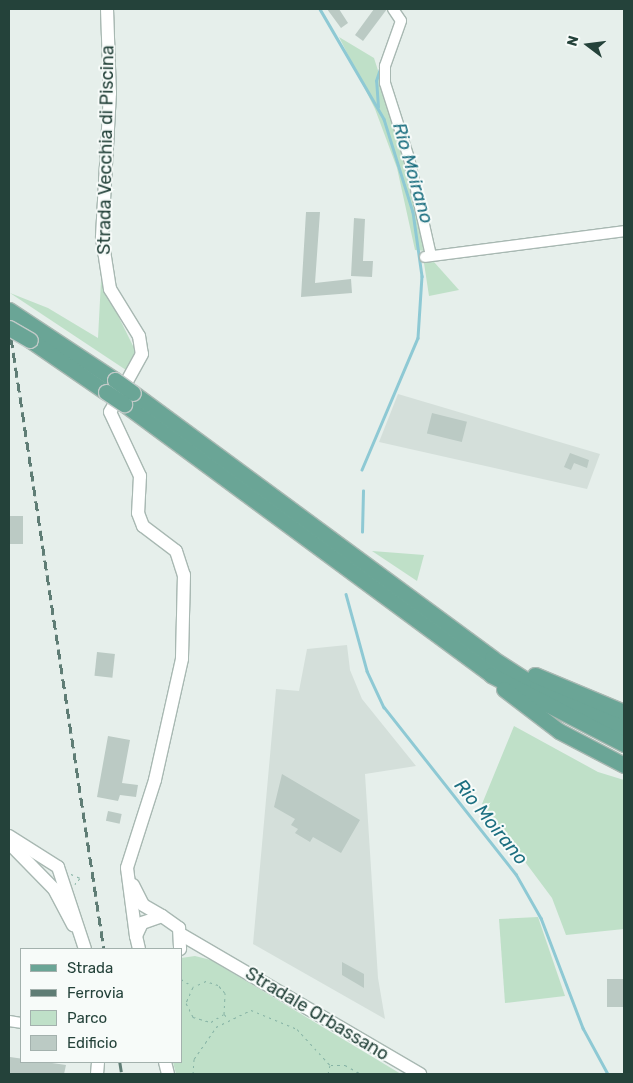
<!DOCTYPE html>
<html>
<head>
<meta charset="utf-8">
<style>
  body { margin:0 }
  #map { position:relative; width:633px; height:1083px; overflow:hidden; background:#e6efeb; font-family:Rubik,sans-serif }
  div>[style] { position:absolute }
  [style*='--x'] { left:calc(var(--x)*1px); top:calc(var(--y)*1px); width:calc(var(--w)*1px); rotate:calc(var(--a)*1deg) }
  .built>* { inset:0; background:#d4dfda }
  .green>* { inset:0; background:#bfe0c8 }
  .stream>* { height:2.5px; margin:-1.25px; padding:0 1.25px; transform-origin:1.25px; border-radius:1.25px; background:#8ec9d4 }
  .building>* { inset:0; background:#bbcac4; transform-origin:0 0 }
  .path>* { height:1px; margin-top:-0.5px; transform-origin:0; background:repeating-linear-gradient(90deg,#86b3a5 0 2.5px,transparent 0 6.5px) }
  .roads { filter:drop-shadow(1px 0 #a8b8b2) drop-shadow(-1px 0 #a8b8b2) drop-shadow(0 1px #a8b8b2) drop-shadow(0 -1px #a8b8b2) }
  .minor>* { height:10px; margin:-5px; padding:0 5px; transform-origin:5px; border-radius:5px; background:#fff }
  .tertiary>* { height:12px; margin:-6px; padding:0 6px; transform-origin:6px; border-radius:6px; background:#fff }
  .primary>* { height:15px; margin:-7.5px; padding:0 7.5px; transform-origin:7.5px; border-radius:7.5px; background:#6aa596 }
  .rail>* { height:2.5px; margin-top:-1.25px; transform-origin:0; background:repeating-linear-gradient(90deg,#5f7d75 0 10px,transparent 0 15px) }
  .bridges { filter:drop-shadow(1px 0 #c2cac8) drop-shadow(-1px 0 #c2cac8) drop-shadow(0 1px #c2cac8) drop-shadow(0 -1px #c2cac8) }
  .primary-bridge>* { height:15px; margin:-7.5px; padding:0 7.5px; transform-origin:7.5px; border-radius:7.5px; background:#6aa596 }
  span { translate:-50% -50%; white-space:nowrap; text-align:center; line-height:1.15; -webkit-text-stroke:4px #f7fbf9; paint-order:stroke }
  .street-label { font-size:18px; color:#24423a }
  .water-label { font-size:19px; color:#1c6f80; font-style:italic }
  .frame { position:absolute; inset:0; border:10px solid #24423a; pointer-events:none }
  .legend { position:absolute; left:20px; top:948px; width:162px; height:115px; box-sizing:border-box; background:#f7fbf9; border:1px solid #a3b1ad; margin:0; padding:6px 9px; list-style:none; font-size:15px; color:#24423a }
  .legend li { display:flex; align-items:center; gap:10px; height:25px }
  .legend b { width:25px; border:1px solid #a3b1ad }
  .north { position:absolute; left:563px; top:20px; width:50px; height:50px; -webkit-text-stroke:4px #f7fbf9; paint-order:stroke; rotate:285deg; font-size:14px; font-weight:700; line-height:20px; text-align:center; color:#24423a }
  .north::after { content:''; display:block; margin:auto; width:18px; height:22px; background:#24423a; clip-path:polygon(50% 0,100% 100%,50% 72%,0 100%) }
</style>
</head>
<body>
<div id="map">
  <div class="built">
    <div style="clip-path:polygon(398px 394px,600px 454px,587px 489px,379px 442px)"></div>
    <div style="clip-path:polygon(347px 645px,350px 670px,362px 699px,416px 766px,365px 774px,378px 978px,385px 1019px,253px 944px,276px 689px,299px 691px,307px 649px)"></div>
  </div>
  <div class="green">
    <div style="clip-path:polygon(339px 37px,374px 58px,401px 142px,426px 251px,415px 250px,397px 168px,375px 109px)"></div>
    <div style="clip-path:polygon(434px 262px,459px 290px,429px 296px,424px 263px)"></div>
    <div style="clip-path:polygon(101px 281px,136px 352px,129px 372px,10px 293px,48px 308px,98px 338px)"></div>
    <div style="clip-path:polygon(372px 551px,424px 555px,417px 581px)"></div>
    <div style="clip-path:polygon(514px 726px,598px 772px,624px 780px,624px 929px,566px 935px,552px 898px,482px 804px)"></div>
    <div style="clip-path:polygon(538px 917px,565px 996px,505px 1003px,499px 919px)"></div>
    <div style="clip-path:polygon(195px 956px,211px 960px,401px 1074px,176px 1074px,173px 1062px,181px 1062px,181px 958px)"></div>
  </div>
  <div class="stream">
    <div style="--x:320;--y:9;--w:127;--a:59.8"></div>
    <div style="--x:384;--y:119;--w:97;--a:72.7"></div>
    <div style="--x:413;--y:212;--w:65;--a:82"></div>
    <div style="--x:422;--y:276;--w:62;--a:93.7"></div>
    <div style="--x:418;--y:338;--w:143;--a:113"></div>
    <div style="--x:378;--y:107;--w:26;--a:-94"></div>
    <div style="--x:376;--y:81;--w:48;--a:-71.9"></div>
    <div style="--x:362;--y:532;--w:41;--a:-88.6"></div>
    <div style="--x:346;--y:594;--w:80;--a:74.7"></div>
    <div style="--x:367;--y:671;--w:40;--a:65"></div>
    <div style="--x:384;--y:707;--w:213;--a:51.7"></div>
    <div style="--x:516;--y:874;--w:51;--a:60.4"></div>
    <div style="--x:541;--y:918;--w:118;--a:69.1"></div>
    <div style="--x:583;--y:1028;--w:52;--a:61.5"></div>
  </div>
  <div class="building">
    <div style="clip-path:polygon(327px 9px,339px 9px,348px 23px,341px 28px)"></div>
    <div style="clip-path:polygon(374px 9px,387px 9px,363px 41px,355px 35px)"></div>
    <div style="clip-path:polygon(306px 212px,320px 212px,315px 283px,351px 279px,352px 293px,301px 297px)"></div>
    <div style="clip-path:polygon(354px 218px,365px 219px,363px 261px,373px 261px,372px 277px,351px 276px)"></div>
    <div style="left:432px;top:413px;width:36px;height:21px;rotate:14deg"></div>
    <div style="clip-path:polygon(570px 453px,589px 460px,587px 468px,574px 463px,571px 470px,564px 467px)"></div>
    <div style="left:9px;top:516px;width:14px;height:28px"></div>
    <div style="left:97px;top:652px;width:18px;height:24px;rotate:6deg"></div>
    <div style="clip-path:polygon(108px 736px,130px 740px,122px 783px,138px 785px,136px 797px,120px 795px,118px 801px,97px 797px)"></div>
    <div style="clip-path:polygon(282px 774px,360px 820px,341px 853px,313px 837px,310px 842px,295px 833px,298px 829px,291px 825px,295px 819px,274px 807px)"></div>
    <div style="left:108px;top:811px;width:14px;height:10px;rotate:12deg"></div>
    <div style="clip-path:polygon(342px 962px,364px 974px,364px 988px,342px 975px)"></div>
    <div style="left:607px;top:979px;width:17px;height:28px"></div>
    <div style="clip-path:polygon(10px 1057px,66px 1065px,64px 1074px,9px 1074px)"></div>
  </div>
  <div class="path">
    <div style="--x:71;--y:874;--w:10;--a:24"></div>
    <div style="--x:80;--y:878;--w:8;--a:130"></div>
    <div style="--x:181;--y:979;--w:13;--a:32"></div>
    <div style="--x:224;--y:1014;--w:21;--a:-87"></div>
    <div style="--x:225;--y:993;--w:11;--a:-131"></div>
    <div style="--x:218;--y:985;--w:13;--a:-162"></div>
    <div style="--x:206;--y:981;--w:14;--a:155"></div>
    <div style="--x:193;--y:987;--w:17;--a:114"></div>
    <div style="--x:186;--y:1003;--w:16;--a:63"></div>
    <div style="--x:193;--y:1017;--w:19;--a:16"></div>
    <div style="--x:211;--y:1022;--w:15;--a:-32"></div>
    <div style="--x:224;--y:1014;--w:4;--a:45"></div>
    <div style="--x:331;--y:1065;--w:14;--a:0"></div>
    <div style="--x:345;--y:1065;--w:18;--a:29"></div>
    <div style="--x:193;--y:1074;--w:15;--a:-86"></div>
    <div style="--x:194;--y:1059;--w:39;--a:-55"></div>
    <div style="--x:216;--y:1027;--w:39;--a:-26"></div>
    <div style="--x:251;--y:1010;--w:50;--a:22.4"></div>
    <div style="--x:297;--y:1029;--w:49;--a:47.5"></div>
    <div style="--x:330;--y:1065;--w:9;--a:103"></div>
  </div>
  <div class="roads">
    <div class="minor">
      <div style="--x:393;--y:9;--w:14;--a:56"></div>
      <div style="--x:401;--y:21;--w:48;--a:109.6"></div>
      <div style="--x:385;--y:66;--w:17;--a:90"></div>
      <div style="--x:385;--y:83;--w:79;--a:72.3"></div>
      <div style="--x:409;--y:158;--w:100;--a:77.3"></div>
      <div style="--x:425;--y:257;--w:201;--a:-7.4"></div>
      <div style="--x:9;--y:1021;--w:12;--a:9"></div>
    </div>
    <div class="tertiary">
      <div style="--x:107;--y:9;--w:84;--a:88"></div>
      <div style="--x:110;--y:93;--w:145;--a:93.2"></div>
      <div style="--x:102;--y:238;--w:52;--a:81.1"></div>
      <div style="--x:110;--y:289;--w:55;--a:58.3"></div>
      <div style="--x:139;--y:336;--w:18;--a:81"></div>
      <div style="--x:142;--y:354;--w:66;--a:118.9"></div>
      <div style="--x:110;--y:412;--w:71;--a:64.9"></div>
      <div style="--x:140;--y:476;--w:37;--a:93"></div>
      <div style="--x:138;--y:513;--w:14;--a:69"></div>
      <div style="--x:143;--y:526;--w:41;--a:37.1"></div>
      <div style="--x:176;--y:551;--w:25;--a:72"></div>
      <div style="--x:184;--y:575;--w:84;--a:91.4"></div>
      <div style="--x:182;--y:659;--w:124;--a:102.6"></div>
      <div style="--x:155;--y:780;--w:92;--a:107.7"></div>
      <div style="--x:127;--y:868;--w:69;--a:82.5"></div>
      <div style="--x:9;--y:836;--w:58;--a:32.3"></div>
      <div style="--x:58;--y:867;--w:86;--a:71.8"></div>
      <div style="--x:9;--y:843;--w:64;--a:45.6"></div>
      <div style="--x:54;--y:889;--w:41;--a:62.2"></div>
      <div style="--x:133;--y:885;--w:22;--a:63"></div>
      <div style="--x:143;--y:905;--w:22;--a:30"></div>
      <div style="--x:182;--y:935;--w:276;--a:30.3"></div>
      <div style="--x:139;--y:949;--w:13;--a:-103"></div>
      <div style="--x:136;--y:936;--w:14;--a:-65"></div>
      <div style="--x:142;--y:923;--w:21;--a:-19"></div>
      <div style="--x:162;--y:916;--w:21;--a:35"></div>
      <div style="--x:179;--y:928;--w:21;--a:87"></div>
      <div style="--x:165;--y:1062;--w:12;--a:76"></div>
      <div style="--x:97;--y:1074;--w:12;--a:-85"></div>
    </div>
    <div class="primary">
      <div style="--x:9;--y:310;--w:127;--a:33.4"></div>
      <div style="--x:30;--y:340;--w:92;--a:34.4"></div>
      <div style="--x:133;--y:393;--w:446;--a:36.4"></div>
      <div style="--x:492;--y:658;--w:54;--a:32.8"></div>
      <div style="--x:537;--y:687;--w:96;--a:25.2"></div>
      <div style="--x:124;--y:404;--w:456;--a:36.4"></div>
      <div style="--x:491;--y:675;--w:150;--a:27.4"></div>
      <div style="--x:535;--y:675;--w:96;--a:22.6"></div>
      <div style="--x:504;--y:689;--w:69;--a:37.4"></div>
      <div style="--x:559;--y:731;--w:73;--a:27.6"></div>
    </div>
  </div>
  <div class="rail">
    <div style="--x:9;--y:323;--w:633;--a:81.37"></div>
    <div style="--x:120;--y:1062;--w:12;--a:81"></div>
  </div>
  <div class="bridges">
    <div class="primary-bridge">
      <div style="--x:9;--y:328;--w:24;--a:30"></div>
      <div style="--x:115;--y:380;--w:22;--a:36"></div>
      <div style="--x:106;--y:392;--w:22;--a:34"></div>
    </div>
  </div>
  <div class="street-label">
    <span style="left:106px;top:150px;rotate:-89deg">Strada Vecchia di Piscina</span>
    <span style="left:317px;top:1014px;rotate:31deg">Stradale Orbassano</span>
  </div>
  <div class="water-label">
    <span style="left:413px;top:173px;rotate:74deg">Rio Moirano</span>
    <span style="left:491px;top:822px;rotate:51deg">Rio Moirano</span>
  </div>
  <div class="frame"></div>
  <ul class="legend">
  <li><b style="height:6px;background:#6aa596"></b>Strada</li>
  <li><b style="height:6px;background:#5f7d75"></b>Ferrovia</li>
  <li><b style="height:14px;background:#bfe0c8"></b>Parco</li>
  <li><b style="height:14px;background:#bbcac4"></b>Edificio</li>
  </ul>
  <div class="north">N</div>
</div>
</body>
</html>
